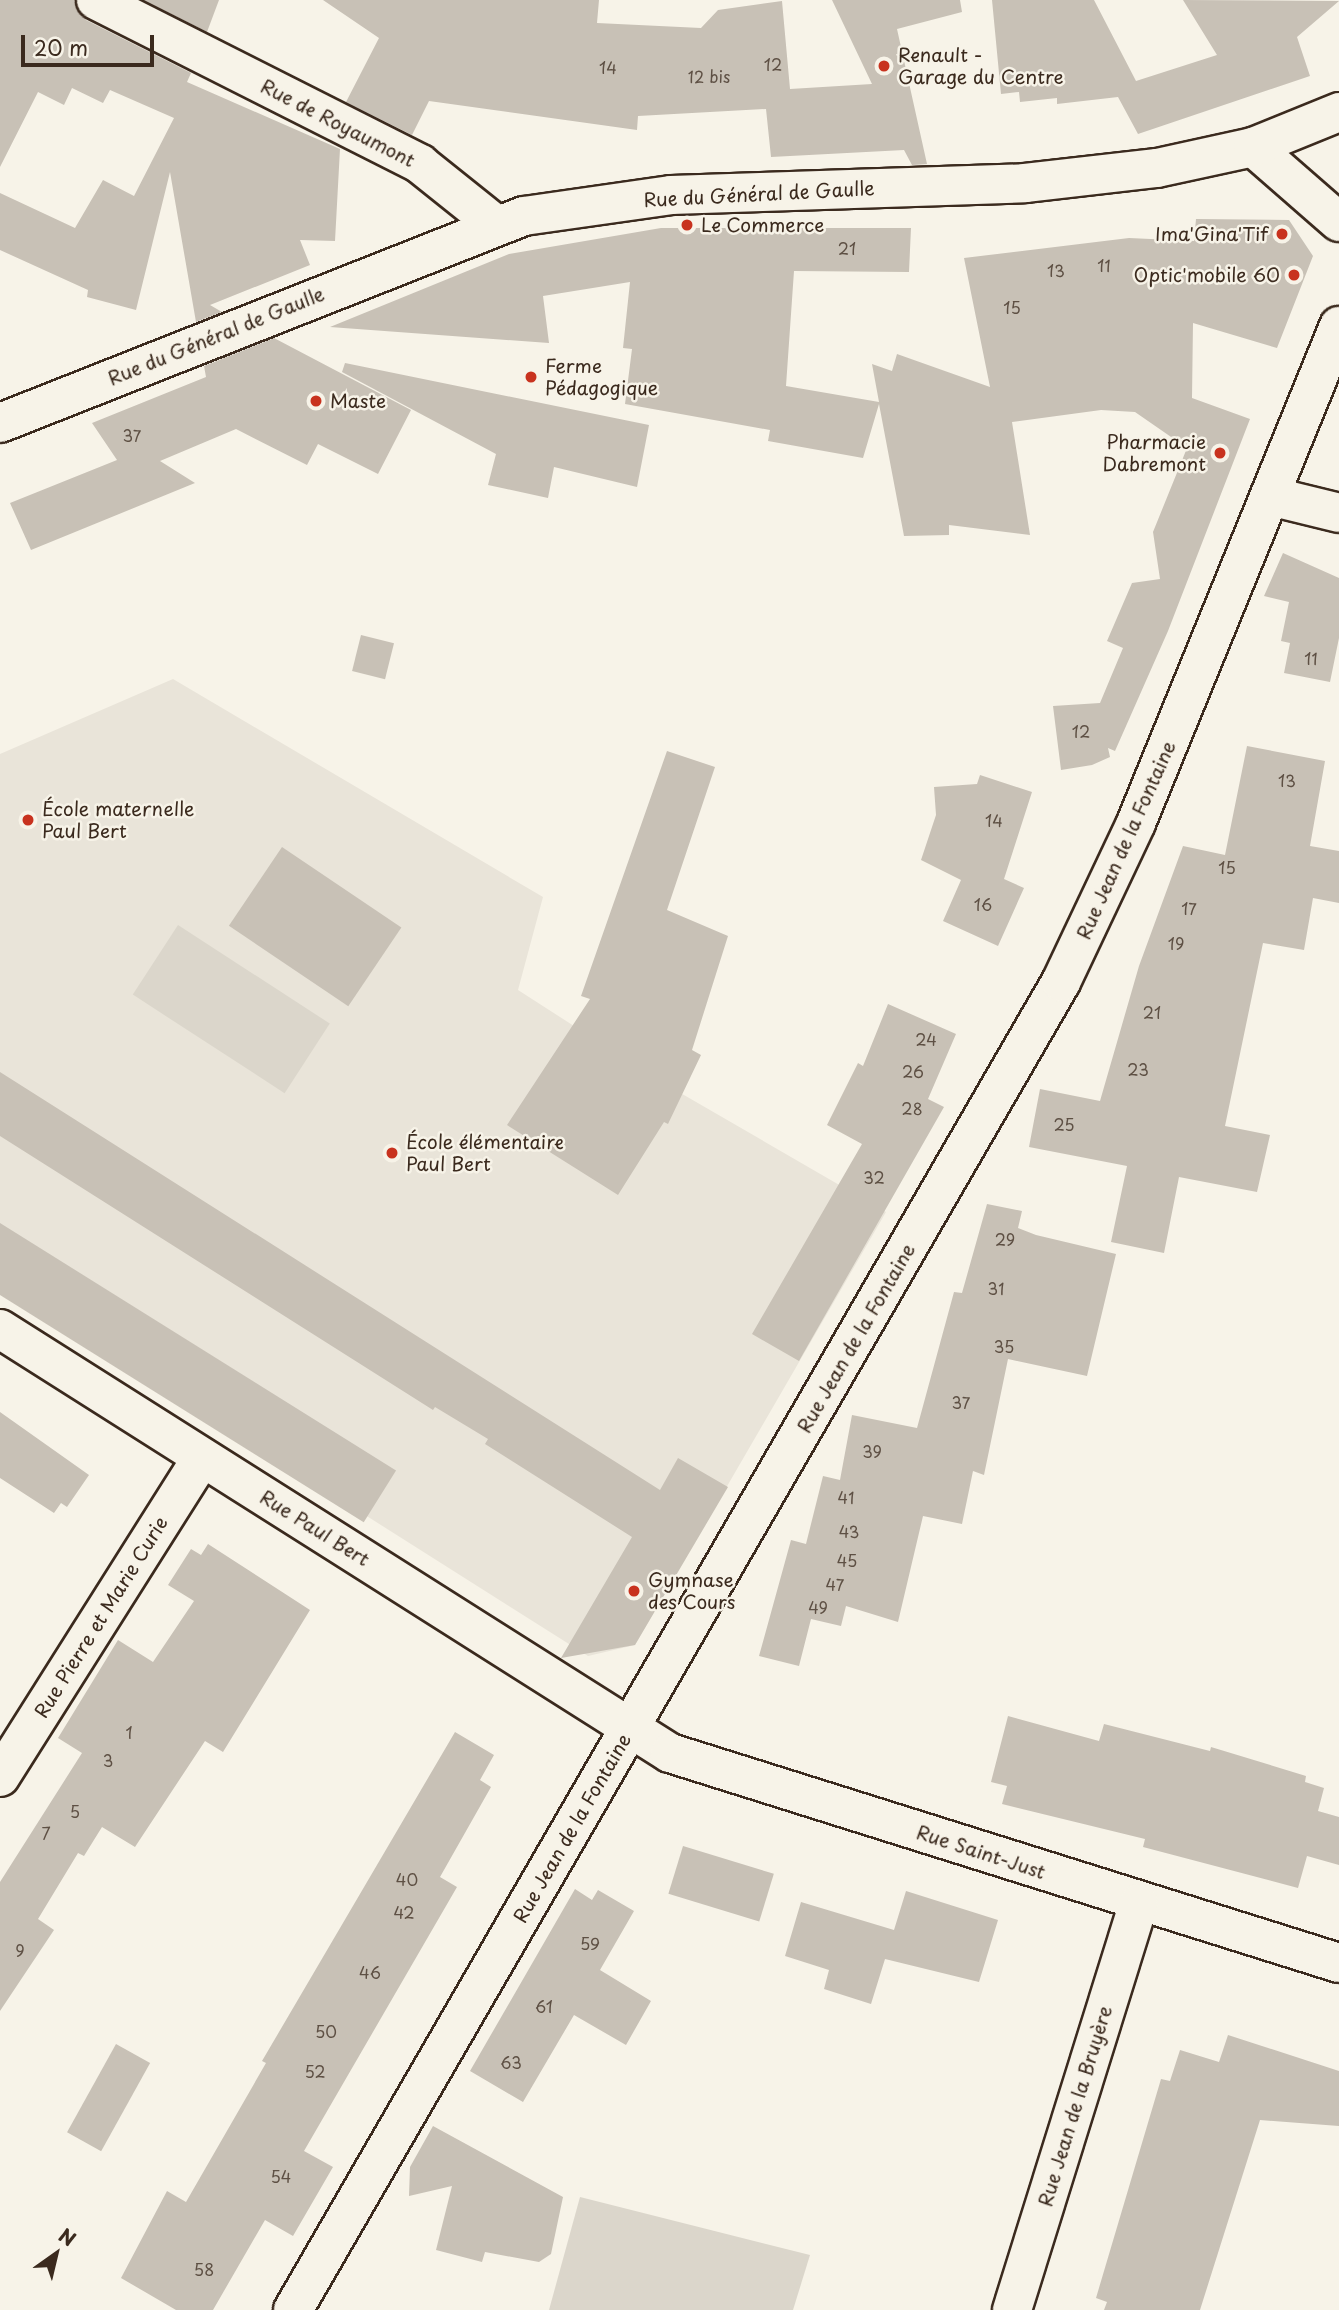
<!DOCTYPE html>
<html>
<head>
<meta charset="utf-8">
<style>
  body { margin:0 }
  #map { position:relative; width:1339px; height:2310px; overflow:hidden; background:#f7f3e8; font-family:"Playpen Sans",sans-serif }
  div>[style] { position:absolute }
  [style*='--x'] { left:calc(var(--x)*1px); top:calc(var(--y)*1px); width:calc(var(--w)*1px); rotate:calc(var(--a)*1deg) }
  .built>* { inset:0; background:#e9e4d9 }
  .green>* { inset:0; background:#dbd6cb; transform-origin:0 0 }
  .building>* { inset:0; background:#c8c1b6; transform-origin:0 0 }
  .roads { filter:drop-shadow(2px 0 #3b2a1e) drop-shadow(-2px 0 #3b2a1e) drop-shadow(0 2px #3b2a1e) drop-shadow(0 -2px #3b2a1e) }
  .street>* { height:38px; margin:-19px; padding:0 19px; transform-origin:19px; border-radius:19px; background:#f7f3e8 }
  .dots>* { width:19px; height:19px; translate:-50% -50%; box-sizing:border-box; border:4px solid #f7f3e8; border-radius:50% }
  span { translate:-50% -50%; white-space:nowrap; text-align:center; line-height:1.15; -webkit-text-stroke:5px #f7f3e8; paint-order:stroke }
  .number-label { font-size:16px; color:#5e5044 }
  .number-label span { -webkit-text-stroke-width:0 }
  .poi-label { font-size:19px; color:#3b2a1e }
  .left { translate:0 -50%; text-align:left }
  .right { translate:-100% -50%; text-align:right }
  .street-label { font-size:19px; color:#3b2a1e }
  .north { position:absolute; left:21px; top:2219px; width:70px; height:70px; -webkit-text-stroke:5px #f7f3e8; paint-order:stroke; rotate:34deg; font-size:19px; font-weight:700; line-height:28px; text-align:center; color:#3b2a1e }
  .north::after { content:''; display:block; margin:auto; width:24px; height:32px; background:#3b2a1e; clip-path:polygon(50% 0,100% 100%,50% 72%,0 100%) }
  .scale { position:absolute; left:21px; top:35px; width:133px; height:32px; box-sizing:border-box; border:4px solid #3b2a1e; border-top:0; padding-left:9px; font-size:21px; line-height:24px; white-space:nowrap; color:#3b2a1e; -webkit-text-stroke:5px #f7f3e8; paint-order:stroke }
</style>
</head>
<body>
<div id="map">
  <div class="built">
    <div style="clip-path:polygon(173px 679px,543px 897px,518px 990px,658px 1080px,886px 1212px,635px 1645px,588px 1656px,0 1284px,0 754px)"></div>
  </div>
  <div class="green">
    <div style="left:178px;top:925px;width:181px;height:83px;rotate:33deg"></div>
    <div style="clip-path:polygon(580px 2197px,810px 2255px,793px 2310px,549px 2310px)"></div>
  </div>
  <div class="building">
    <div style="clip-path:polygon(0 0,74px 0,86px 20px,191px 73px,187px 82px,340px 149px,335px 241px,300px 240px,310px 265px,210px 305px,222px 312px,196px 322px,170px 172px,136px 310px,87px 297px,88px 290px,0 250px,0 193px,75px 228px,103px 180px,134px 196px,174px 118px,110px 90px,103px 103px,72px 88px,64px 105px,38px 92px,0 167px)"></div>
    <div style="clip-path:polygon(144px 0,219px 0,207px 32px)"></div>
    <div style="clip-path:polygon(323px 0,599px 0,597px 23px,701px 28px,718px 10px,782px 1px,790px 89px,872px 84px,832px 0,960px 0,962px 12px,897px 29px,927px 164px,912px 165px,904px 150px,771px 157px,766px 109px,638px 116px,637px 130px,429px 101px,412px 135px,346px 102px,379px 38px)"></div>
    <div style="clip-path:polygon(992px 0,1094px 0,1136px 81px,1217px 55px,1183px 0,1339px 1px,1297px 37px,1310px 76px,1138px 134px,1118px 97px,1057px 104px,1057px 98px,1020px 102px,1019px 92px,1001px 94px)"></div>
    <div style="clip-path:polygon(1196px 219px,1289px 220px,1313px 256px,1277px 348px,1193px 323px,1192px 398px,1250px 419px,1168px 631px,1115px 751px,1108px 748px,1110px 757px,1092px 765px,1061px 770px,1053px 706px,1100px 703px,1123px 648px,1107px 641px,1132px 583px,1160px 579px,1153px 532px,1187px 448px,1135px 412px,1101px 410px,1012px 422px,1030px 535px,949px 525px,949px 535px,904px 536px,879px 404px,863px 458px,768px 441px,770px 430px,625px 404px,632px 349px,623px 348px,630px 282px,543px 296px,549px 343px,330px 327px,509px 254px,661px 228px,911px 228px,909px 272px,794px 271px,786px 386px,879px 402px,872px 364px,892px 371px,897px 354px,990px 387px,964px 258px,1129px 238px,1194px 241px)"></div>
    <div style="clip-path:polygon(274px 338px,411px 410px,378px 474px,318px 444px,307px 465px,236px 429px,160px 461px,195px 483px,31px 550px,10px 503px,117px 460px,92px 423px,206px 377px,204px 366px)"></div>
    <div style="clip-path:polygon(345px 363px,649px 425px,637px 487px,554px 467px,548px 498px,488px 485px,496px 454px,342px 372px)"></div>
    <div style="clip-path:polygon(1283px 553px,1339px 578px,1339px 638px,1330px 682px,1284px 673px,1290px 643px,1281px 641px,1289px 602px,1264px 596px)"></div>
    <div style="left:361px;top:635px;width:34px;height:37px;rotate:14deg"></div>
    <div style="clip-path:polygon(1247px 746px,1325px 761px,1310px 846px,1339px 851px,1339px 903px,1313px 898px,1304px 950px,1263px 943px,1225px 1126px,1270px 1135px,1257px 1192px,1179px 1177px,1164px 1253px,1111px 1242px,1127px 1166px,1029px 1147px,1040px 1089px,1100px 1101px,1139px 966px,1183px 846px,1225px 855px)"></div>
    <div style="clip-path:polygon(667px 751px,715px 767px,667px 910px,728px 936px,692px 1050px,701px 1055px,668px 1124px,664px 1122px,618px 1195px,507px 1125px,590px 999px,581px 996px)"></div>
    <div style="clip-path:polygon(980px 775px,1032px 792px,1004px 879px,1024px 888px,998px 946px,943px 921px,961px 880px,921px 860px,936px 815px,934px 787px,977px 784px)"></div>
    <div style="left:282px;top:847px;width:144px;height:95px;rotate:34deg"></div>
    <div style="clip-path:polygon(888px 1004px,956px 1034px,928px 1099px,944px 1107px,799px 1361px,752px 1334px,862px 1144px,827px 1125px,858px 1063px,863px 1066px)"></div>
    <div style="clip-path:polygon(0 1072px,660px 1490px,678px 1458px,728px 1487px,635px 1645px,561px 1658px,632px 1537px,485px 1444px,488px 1439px,435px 1407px,433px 1410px,0 1136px)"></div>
    <div style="clip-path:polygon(987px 1204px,1022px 1211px,1018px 1228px,1036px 1235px,1116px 1254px,1087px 1376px,1008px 1359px,984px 1475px,973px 1471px,962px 1524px,923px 1516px,898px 1622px,846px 1606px,841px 1626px,811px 1619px,799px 1666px,759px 1656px,791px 1540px,806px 1544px,823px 1476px,840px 1480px,852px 1415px,917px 1428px,954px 1292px,962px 1293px)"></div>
    <div style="left:0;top:1223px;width:467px;height:61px;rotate:32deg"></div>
    <div style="clip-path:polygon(0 1412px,89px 1475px,67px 1507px,61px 1503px,54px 1513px,0 1478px)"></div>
    <div style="clip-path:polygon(208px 1544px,310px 1610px,223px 1752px,205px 1741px,135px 1847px,102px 1827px,84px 1856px,78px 1853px,38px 1919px,54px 1930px,0 2011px,0 1882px,82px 1753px,58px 1738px,118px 1640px,153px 1662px,194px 1601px,168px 1585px,191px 1549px,201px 1555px)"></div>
    <div style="clip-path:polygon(1008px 1716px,1099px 1741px,1104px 1724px,1210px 1751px,1211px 1747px,1306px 1776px,1305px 1782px,1324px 1788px,1318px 1811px,1339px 1817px,1339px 1865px,1307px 1856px,1298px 1888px,1143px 1847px,1145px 1839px,1002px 1804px,1007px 1786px,991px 1782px)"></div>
    <div style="clip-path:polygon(455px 1732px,494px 1755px,480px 1780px,491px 1787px,440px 1877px,457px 1887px,304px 2151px,333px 2167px,293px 2236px,265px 2220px,213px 2310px,176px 2310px,121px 2278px,167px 2191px,186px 2202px,266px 2063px,262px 2061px)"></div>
    <div style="left:683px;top:1846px;width:95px;height:50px;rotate:17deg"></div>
    <div style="clip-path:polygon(575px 1889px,592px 1900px,598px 1890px,634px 1911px,600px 1970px,651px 2001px,626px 2045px,574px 2015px,523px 2102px,470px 2071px)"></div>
    <div style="clip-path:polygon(906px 1891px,998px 1920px,979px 1982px,885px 1959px,871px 2004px,824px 1989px,829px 1970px,785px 1956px,801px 1902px,894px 1930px)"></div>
    <div style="clip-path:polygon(1228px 2035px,1339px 2071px,1339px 2126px,1260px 2120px,1200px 2310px,1104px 2310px,1107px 2302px,1096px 2298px,1161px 2079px,1170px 2081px,1180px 2050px,1219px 2062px)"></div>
    <div style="left:116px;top:2044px;width:39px;height:101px;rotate:29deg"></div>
    <div style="clip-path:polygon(433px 2126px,563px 2197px,551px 2254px,539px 2262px,485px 2252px,482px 2262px,436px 2250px,452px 2186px,409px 2196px,410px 2167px)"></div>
  </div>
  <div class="roads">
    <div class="street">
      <div style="--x:96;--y:0;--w:363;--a:26.8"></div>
      <div style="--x:420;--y:164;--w:96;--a:38.7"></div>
      <div style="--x:1253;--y:147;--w:114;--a:41.1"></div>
      <div style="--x:0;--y:423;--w:563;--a:-21.56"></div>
      <div style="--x:524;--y:216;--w:148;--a:-8.1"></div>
      <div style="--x:671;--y:195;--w:354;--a:-1.9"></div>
      <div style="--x:1025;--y:183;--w:133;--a:-6.5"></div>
      <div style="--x:1157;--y:168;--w:98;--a:-12.3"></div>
      <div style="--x:1253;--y:147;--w:93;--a:-22.1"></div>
      <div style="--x:1270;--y:496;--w:71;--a:13.8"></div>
      <div style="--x:0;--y:1329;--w:793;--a:32.33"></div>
      <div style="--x:670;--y:1753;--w:701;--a:17.43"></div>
      <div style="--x:0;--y:1777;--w:378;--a:-57.7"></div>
      <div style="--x:293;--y:2310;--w:1534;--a:-59.96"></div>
      <div style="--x:1061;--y:982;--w:176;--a:-64.7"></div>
      <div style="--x:1136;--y:823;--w:537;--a:-67.78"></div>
      <div style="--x:1012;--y:2310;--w:426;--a:-72.7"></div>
    </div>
  </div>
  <div class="dots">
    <div style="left:884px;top:66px;background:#c8321e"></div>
    <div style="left:687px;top:225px;background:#c8321e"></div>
    <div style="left:1282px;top:234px;background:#c8321e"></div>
    <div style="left:1294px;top:275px;background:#c8321e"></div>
    <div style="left:531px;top:377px;background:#c8321e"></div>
    <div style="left:316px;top:401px;background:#c8321e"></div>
    <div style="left:1220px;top:453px;background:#c8321e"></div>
    <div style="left:28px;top:820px;background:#c8321e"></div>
    <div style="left:392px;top:1153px;background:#c8321e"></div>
    <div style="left:634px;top:1591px;background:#c8321e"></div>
  </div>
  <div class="number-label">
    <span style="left:773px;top:64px">12</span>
    <span style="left:608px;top:67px">14</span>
    <span style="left:709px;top:76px">12 bis</span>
    <span style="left:847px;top:248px">21</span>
    <span style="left:1104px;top:265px">11</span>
    <span style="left:1056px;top:270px">13</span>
    <span style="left:1012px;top:307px">15</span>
    <span style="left:132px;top:435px">37</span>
    <span style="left:1311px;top:658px">11</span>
    <span style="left:1081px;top:731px">12</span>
    <span style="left:1287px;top:780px">13</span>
    <span style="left:994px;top:820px">14</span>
    <span style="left:1227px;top:867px">15</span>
    <span style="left:983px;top:904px">16</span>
    <span style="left:1189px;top:908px">17</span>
    <span style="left:1176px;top:943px">19</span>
    <span style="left:1152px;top:1012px">21</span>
    <span style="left:926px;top:1039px">24</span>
    <span style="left:1138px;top:1069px">23</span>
    <span style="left:913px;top:1071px">26</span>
    <span style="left:912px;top:1108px">28</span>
    <span style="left:1064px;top:1124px">25</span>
    <span style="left:874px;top:1177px">32</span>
    <span style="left:1005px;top:1239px">29</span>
    <span style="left:996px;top:1288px">31</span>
    <span style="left:1004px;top:1346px">35</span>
    <span style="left:961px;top:1402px">37</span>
    <span style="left:872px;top:1451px">39</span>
    <span style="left:846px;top:1497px">41</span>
    <span style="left:849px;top:1531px">43</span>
    <span style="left:847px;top:1560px">45</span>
    <span style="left:835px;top:1584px">47</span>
    <span style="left:818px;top:1607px">49</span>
    <span style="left:129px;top:1732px">1</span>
    <span style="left:108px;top:1760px">3</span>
    <span style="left:75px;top:1811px">5</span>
    <span style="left:46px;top:1833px">7</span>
    <span style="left:407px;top:1879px">40</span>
    <span style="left:404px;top:1912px">42</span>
    <span style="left:590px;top:1943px">59</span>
    <span style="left:20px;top:1950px">9</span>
    <span style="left:370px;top:1972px">46</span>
    <span style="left:544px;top:2006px">61</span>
    <span style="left:326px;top:2031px">50</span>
    <span style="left:511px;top:2062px">63</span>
    <span style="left:315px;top:2071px">52</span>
    <span style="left:281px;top:2176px">54</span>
    <span style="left:204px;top:2269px">58</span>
  </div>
  <div class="poi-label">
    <span class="left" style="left:898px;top:66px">Renault -<br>Garage du Centre</span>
    <span class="left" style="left:701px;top:225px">Le Commerce</span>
    <span class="right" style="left:1268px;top:234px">Ima'Gina'Tif</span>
    <span class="right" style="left:1280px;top:275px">Optic'mobile 60</span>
    <span class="left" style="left:545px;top:377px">Ferme<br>Pédagogique</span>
    <span class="left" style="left:330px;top:401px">Maste</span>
    <span class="right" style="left:1206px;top:453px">Pharmacie<br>Dabremont</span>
    <span class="left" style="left:42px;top:820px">École maternelle<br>Paul Bert</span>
    <span class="left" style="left:406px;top:1153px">École élémentaire<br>Paul Bert</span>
    <span class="left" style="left:648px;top:1591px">Gymnase<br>des Cours</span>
  </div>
  <div class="street-label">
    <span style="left:338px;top:123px;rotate:27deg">Rue de Royaumont</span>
    <span style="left:759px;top:194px;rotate:-3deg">Rue du Général de Gaulle</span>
    <span style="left:216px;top:336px;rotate:-22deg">Rue du Général de Gaulle</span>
    <span style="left:1126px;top:840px;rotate:-66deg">Rue Jean de la Fontaine</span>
    <span style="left:856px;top:1338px;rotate:-60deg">Rue Jean de la Fontaine</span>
    <span style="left:315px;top:1528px;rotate:32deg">Rue Paul Bert</span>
    <span style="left:101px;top:1617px;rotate:-58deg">Rue Pierre et Marie Curie</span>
    <span style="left:572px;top:1828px;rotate:-60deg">Rue Jean de la Fontaine</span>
    <span style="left:981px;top:1852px;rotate:18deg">Rue Saint-Just</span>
    <span style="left:1075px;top:2106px;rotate:-73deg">Rue Jean de la Bruyère</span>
  </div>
  <div class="north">N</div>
  <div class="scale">20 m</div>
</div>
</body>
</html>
